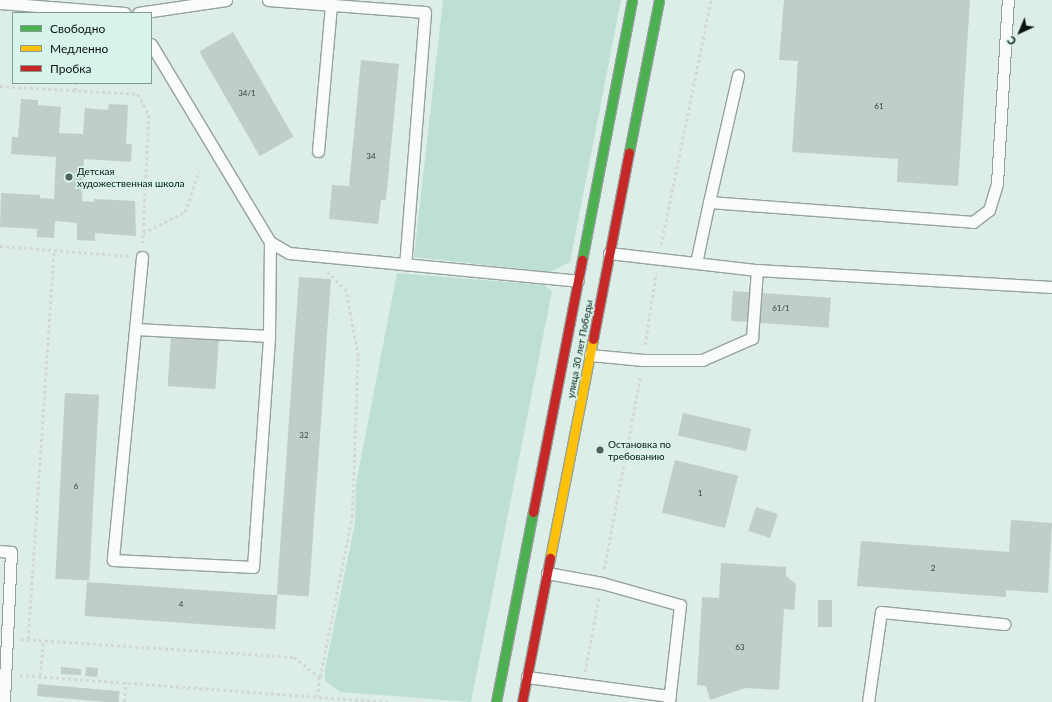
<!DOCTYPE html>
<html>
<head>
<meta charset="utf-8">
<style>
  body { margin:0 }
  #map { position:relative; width:1052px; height:702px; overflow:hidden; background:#ddede8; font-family:Lato,sans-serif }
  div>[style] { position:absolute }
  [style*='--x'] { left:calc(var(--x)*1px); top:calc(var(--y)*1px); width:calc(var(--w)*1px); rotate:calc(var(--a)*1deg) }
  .green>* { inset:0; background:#bddfd4 }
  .building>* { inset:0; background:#c0cdc8; transform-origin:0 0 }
  .path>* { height:2.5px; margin-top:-1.25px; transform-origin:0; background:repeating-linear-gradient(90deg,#d3d8d6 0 3px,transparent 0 6px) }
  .roads { filter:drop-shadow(1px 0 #95a29d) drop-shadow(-1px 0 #95a29d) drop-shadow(0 1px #95a29d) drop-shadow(0 -1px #95a29d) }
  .lane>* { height:11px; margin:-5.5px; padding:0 5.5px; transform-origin:5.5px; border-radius:5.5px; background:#fafcfc }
  .fast>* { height:9px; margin:-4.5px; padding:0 4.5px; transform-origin:4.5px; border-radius:4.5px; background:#4caf50 }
  .slow>* { height:9px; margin:-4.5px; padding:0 4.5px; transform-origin:4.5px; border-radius:4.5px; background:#ffc107 }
  .jam>* { height:9px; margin:-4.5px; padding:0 4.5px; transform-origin:4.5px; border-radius:4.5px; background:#c62828 }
  .dots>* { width:11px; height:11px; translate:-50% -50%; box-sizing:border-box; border:2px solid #d6f4ea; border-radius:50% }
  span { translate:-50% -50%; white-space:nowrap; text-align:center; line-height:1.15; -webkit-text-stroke:3.5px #d6f4ea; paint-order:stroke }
  .number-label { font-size:8px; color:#37423e }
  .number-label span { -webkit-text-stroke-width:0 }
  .poi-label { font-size:10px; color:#091310 }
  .left { translate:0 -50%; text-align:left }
  .street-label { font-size:10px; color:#091310 }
  .legend { position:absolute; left:12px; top:12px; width:140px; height:72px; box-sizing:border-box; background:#d6f4ea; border:1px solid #849a93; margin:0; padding:5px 7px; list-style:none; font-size:12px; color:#091310 }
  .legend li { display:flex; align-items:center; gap:8px; height:20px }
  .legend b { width:20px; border:1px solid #849a93 }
  .north { position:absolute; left:1000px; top:12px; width:40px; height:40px; -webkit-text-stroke:3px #d6f4ea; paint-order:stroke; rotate:224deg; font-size:11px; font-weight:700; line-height:16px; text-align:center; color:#091310 }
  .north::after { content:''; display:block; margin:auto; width:14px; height:18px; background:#091310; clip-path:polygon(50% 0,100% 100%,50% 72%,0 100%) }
</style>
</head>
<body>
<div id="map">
  <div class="green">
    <div style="clip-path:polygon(443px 0,621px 0,570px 262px,550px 272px,414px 257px)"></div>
    <div style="clip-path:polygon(397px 273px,544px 285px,552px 291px,471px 702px,341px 692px,325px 681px,325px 669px,355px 523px,356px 484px)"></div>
  </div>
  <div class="building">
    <div style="clip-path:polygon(784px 0,970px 0,958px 186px,897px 182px,898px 159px,792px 152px,798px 61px,779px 60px)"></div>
    <div style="left:233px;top:32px;width:121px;height:39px;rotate:60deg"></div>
    <div style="clip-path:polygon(361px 60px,399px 64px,386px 200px,381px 200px,378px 224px,329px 219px,332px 185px,349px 186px)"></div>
    <div style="clip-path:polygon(21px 99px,38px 100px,38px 105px,61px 107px,59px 133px,83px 134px,85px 108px,108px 110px,109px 104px,128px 105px,126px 144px,132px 144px,131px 162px,84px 159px,82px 201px,94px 202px,94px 199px,135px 201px,136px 236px,95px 233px,95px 241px,77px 240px,77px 223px,55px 221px,54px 238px,37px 237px,37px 229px,0 227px,1px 193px,40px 195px,40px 198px,54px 199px,56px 157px,11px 154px,12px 137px,18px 137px)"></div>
    <div style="left:299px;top:277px;width:32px;height:318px;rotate:4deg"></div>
    <div style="left:733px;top:291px;width:98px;height:30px;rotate:4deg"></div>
    <div style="left:171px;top:336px;width:48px;height:50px;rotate:4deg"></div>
    <div style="left:65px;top:393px;width:34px;height:186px;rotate:3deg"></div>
    <div style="left:683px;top:413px;width:70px;height:23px;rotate:13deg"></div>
    <div style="left:675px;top:460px;width:65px;height:54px;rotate:14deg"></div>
    <div style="left:756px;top:507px;width:23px;height:25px;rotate:18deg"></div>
    <div style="clip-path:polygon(1011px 520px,1052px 523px,1048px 593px,1006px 590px,1006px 597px,857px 586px,861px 541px,1009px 552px)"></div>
    <div style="clip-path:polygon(721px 563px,786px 567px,786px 576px,796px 584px,794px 610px,784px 609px,779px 690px,745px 688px,710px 700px,706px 686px,697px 685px,702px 597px,719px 598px)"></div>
    <div style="left:87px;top:582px;width:191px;height:34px;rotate:4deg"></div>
    <div style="left:818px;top:600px;width:14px;height:27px"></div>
    <div style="clip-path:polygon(61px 667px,81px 669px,81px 675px,61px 674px)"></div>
    <div style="left:86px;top:667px;width:12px;height:9px;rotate:5deg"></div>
    <div style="left:38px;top:684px;width:82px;height:12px;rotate:5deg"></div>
  </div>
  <div class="path">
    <div style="--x:0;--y:86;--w:138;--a:3.3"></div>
    <div style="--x:138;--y:94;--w:24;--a:62"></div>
    <div style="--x:149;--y:115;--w:128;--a:92.7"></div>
    <div style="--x:75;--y:91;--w:8;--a:-83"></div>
    <div style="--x:143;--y:233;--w:47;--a:-26.6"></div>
    <div style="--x:185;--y:212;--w:43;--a:-71.1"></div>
    <div style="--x:661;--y:245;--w:250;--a:-78.5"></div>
    <div style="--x:0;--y:246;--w:129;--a:4.4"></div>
    <div style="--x:645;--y:345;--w:73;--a:-81.3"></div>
    <div style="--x:604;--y:569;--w:198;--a:-79.3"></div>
    <div style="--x:21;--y:639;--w:274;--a:3.8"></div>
    <div style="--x:294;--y:657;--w:33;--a:38"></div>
    <div style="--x:320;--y:677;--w:19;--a:96"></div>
    <div style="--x:28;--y:639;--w:390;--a:-86.2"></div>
    <div style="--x:585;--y:672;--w:77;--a:-79.6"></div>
    <div style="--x:20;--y:675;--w:369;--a:4.2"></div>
    <div style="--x:40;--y:676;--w:36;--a:-85"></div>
    <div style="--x:320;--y:677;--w:163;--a:-78.7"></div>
    <div style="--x:352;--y:517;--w:161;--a:-87.9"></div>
    <div style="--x:358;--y:356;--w:66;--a:-100.5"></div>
    <div style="--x:346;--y:291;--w:28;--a:-134"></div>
    <div style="--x:124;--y:702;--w:20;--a:-84"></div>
  </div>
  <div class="roads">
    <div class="lane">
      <div style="--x:268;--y:0;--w:157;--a:4.4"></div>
      <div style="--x:425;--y:12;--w:253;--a:94.5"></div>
      <div style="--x:0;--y:3;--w:125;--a:4.6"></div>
      <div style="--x:138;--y:13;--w:89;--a:-8.4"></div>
      <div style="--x:151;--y:44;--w:231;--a:59"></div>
      <div style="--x:270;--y:242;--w:22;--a:30"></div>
      <div style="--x:289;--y:253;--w:290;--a:5.5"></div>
      <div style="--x:318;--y:151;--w:148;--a:-84.9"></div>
      <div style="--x:709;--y:202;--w:130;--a:-77.1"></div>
      <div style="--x:609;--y:253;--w:149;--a:6.6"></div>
      <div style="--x:757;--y:270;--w:295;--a:3.3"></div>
      <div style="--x:142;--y:257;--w:304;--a:95.5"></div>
      <div style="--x:113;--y:560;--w:140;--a:2.9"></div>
      <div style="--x:253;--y:567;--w:232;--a:-86"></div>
      <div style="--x:269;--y:336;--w:94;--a:-89.4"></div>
      <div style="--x:696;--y:263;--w:62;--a:-78"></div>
      <div style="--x:709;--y:202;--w:265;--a:4.3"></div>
      <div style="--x:973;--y:222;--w:20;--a:-37"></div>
      <div style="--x:989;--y:210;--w:28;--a:-73"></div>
      <div style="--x:997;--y:183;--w:183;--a:-86.6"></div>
      <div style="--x:136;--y:329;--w:133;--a:3"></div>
      <div style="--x:590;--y:355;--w:53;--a:5.4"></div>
      <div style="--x:643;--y:360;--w:59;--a:0"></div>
      <div style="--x:702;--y:360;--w:55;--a:-23.7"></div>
      <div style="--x:752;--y:338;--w:68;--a:-85.8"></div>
      <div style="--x:0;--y:551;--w:11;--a:5"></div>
      <div style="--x:11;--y:552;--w:150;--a:92.7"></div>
      <div style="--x:547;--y:573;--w:56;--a:10.3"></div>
      <div style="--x:602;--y:583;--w:81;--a:15.8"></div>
      <div style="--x:680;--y:605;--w:98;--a:96.5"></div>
      <div style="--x:527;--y:677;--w:144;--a:7.6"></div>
      <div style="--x:868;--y:702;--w:91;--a:-81.8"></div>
      <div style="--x:881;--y:612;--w:124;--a:5.6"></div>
    </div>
    <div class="fast">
      <div style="--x:629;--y:152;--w:155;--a:-78.8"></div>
      <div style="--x:582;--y:260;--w:265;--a:-79.1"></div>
      <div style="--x:496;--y:702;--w:194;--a:-79"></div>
    </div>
    <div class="slow">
      <div style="--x:550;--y:558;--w:223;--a:-78.9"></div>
    </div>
    <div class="jam">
      <div style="--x:593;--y:339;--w:190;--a:-79.1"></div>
      <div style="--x:533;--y:512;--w:257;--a:-79"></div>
      <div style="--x:522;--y:702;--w:147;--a:-79"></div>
    </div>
  </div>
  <div class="dots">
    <div style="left:69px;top:177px;background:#535f5c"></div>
    <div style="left:600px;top:450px;background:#535f5c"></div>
  </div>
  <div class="number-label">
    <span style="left:247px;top:94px">34/1</span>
    <span style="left:879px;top:107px">61</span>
    <span style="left:371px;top:157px">34</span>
    <span style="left:781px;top:309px">61/1</span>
    <span style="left:304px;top:436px">32</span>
    <span style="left:76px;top:487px">6</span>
    <span style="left:700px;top:494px">1</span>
    <span style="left:933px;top:569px">2</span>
    <span style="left:181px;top:605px">4</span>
    <span style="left:740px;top:648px">63</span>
  </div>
  <div class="poi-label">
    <span class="left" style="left:77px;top:177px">Детская<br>художественная школа</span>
    <span class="left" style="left:608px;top:450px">Остановка по<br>требованию</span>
  </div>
  <div class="street-label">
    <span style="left:580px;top:349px;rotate:-79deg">улица 30 лет Победы</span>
  </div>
  <ul class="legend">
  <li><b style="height:5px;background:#4caf50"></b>Свободно</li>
  <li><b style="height:5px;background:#ffc107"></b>Медленно</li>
  <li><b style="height:5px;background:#c62828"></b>Пробка</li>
  </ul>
  <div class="north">С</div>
</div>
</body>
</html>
